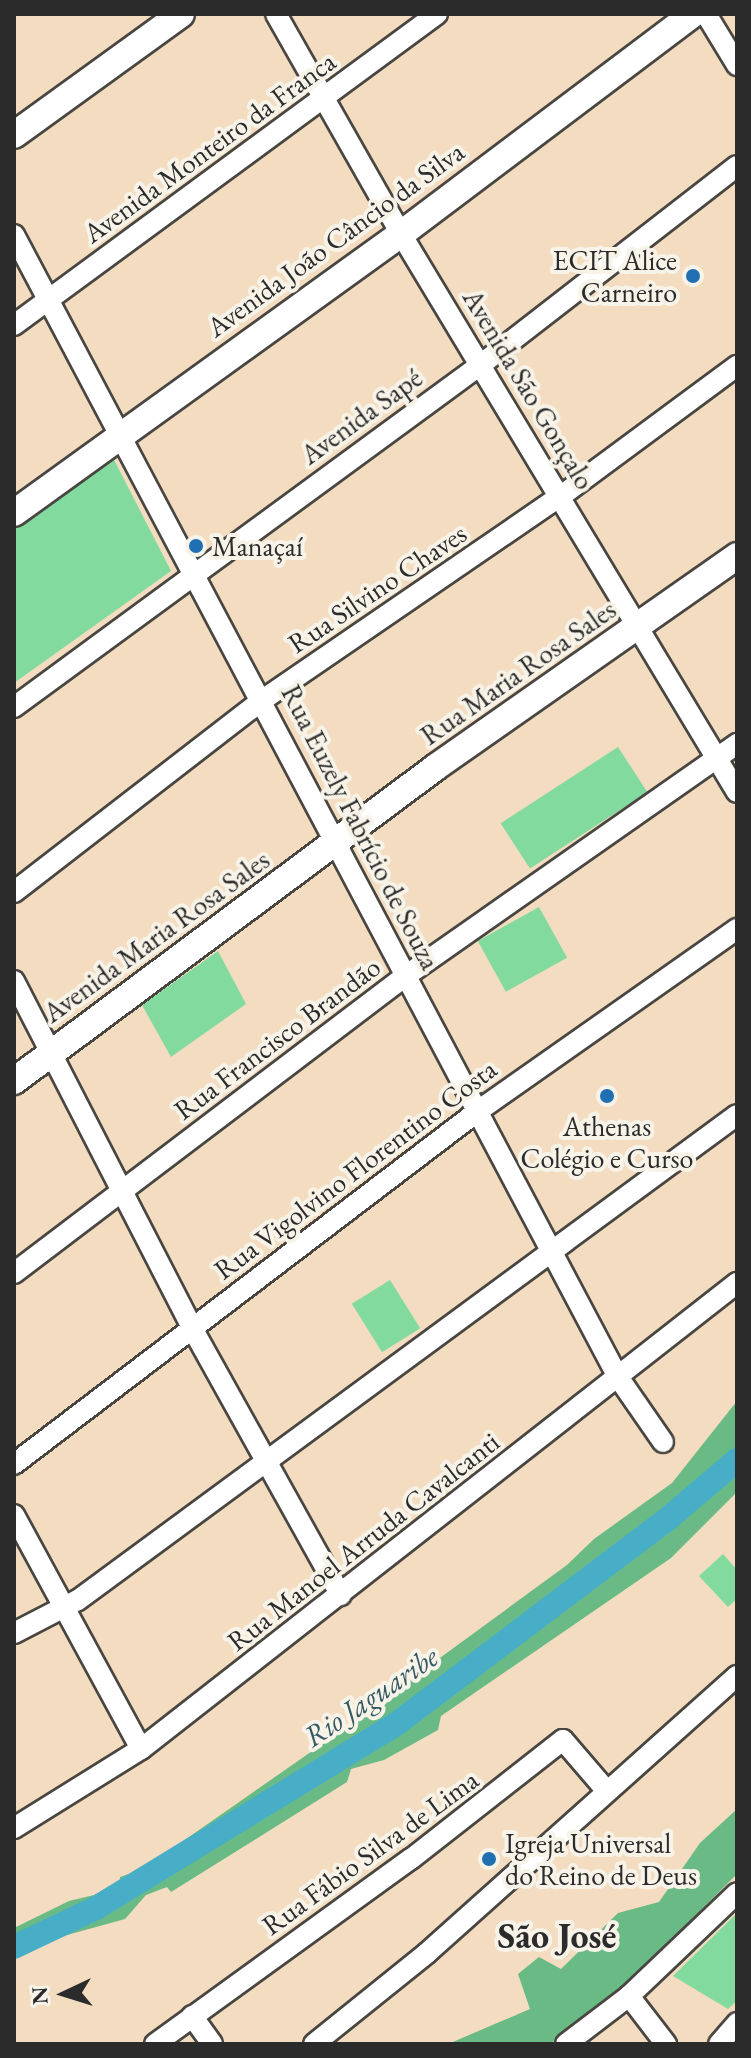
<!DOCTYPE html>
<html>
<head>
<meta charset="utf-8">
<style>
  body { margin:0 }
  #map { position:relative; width:751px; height:2058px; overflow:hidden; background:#f3dcc0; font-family:"EB Garamond",serif }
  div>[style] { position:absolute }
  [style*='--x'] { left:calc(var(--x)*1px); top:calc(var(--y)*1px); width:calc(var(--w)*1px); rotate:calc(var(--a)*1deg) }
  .green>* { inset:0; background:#83da9e; transform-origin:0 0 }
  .forest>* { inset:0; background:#6aba85 }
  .river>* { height:24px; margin:-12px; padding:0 12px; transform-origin:12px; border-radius:12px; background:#48aec7 }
  .roads { filter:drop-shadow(2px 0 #494641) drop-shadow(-2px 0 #494641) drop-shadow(0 2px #494641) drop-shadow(0 -2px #494641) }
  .minor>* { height:20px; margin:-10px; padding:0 10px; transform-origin:10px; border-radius:10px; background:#fff }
  .major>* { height:26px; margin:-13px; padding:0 13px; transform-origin:13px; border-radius:13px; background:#fff }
  .dots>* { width:22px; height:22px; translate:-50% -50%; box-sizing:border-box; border:4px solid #f7f3e8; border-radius:50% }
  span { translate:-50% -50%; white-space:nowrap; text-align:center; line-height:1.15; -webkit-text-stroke:8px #f7f3e8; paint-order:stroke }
  .street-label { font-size:28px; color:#2b2b2b }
  .poi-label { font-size:28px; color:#2b2b2b }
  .right { translate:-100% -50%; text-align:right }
  .left { translate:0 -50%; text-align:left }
  .water-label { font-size:30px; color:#355962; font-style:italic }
  .district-label { font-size:36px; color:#2b2b2b; font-weight:700 }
  .frame { position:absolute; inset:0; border:16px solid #2b2b2b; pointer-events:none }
  .north { position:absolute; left:24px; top:1954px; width:80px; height:80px; -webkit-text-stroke:6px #f7f3e8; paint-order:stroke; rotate:266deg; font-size:22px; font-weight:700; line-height:32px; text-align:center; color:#2b2b2b }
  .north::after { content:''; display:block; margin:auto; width:28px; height:36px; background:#2b2b2b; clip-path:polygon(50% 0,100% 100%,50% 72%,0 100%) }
</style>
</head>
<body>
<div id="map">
  <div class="green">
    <div style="clip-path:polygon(109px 450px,171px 571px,14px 683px,14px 522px)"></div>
    <div style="left:618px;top:747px;width:54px;height:140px;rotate:57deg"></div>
    <div style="left:539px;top:907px;width:58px;height:70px;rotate:61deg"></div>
    <div style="clip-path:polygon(218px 951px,246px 1004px,171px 1057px,142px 1005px)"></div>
    <div style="left:390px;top:1280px;width:57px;height:45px;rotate:58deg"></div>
    <div style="clip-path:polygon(723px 1554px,737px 1570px,737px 1599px,728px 1607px,699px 1576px)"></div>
    <div style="clip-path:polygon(737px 1913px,737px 2001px,728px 2009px,673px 1976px)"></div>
  </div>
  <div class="forest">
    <div style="clip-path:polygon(737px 1401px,737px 1492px,671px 1558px,441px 1716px,438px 1730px,384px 1760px,351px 1769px,347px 1782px,171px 1892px,167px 1887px,146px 1895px,125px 1919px,60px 1937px,14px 1959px,14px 1928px,69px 1901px,119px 1889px,120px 1877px,143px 1869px,318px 1747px,567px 1565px,594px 1539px,672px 1483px)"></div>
    <div style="clip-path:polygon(737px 1809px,737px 1874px,616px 1995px,550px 2044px,448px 2044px,530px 2009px,518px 1974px,539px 1957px,561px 1969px,618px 1913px,659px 1902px,700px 1843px)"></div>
  </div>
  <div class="river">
    <div style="--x:14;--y:1947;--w:91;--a:-25.4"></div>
    <div style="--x:96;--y:1908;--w:356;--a:-31.5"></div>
    <div style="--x:399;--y:1722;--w:341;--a:-37.1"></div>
    <div style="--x:671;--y:1516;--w:87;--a:-40.3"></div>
  </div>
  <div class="roads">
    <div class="minor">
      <div style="--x:276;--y:14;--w:253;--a:60.4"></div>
      <div style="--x:401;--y:234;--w:651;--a:58.95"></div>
      <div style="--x:706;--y:14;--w:60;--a:58.7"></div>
      <div style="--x:14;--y:235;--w:1292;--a:62.13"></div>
      <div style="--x:618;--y:1377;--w:79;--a:55.3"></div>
      <div style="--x:14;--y:325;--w:525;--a:-36.32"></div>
      <div style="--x:14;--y:707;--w:582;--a:-36.26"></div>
      <div style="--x:483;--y:363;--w:321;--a:-37.8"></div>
      <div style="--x:14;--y:892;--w:316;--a:-37.7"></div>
      <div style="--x:264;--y:699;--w:360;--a:-34.4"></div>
      <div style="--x:561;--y:496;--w:219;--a:-36.5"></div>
      <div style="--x:14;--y:981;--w:388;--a:62.8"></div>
      <div style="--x:191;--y:1326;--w:308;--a:60.9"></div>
      <div style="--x:14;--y:1273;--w:493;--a:-37.2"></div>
      <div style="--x:407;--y:975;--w:403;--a:-35"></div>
      <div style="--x:14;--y:1464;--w:583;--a:-37.26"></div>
      <div style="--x:478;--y:1111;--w:317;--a:-35.1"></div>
      <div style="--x:14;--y:1515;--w:266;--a:61.5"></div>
      <div style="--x:14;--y:1633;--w:72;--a:-27.3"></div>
      <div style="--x:78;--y:1600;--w:818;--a:-36.35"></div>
      <div style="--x:14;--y:1828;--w:150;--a:-31.9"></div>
      <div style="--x:141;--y:1749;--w:757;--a:-38.02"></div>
      <div style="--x:629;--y:1996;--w:61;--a:52.4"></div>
      <div style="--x:192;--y:2016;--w:34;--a:54"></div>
      <div style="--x:155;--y:2044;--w:316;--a:-35.9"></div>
      <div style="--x:411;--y:1859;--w:193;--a:-38.1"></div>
      <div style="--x:563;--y:1740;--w:65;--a:49.4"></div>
      <div style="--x:314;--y:2044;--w:145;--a:-38.8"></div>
      <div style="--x:427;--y:1953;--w:416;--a:-41.8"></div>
      <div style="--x:566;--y:2044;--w:79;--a:-37.3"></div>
      <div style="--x:629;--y:1996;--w:149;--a:-43.6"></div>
      <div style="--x:719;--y:2044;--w:28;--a:-49"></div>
    </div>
    <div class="major">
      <div style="--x:14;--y:135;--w:206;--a:-35.9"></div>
      <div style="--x:14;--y:513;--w:477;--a:-35.8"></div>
      <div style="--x:401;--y:234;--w:366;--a:-37"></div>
      <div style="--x:14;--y:1081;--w:526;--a:-36.65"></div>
      <div style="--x:436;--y:767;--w:368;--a:-35"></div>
    </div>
  </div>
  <div class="dots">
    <div style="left:693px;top:276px;background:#1f6fb2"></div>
    <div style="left:196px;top:546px;background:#1f6fb2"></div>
    <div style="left:607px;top:1096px;background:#1f6fb2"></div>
    <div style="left:489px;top:1859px;background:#1f6fb2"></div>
  </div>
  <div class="street-label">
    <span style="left:209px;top:147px;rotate:-36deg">Avenida Monteiro da Franca</span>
    <span style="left:335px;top:239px;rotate:-36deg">Avenida João Câncio da Silva</span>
    <span style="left:529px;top:389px;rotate:59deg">Avenida São Gonçalo</span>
    <span style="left:361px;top:416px;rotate:-36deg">Avenida Sapé</span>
    <span style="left:377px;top:588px;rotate:-34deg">Rua Silvino Chaves</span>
    <span style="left:518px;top:672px;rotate:-35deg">Rua Maria Rosa Sales</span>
    <span style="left:361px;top:827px;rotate:63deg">Rua Euzely Fabrício de Souza</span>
    <span style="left:156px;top:936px;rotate:-36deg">Avenida Maria Rosa Sales</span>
    <span style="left:277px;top:1038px;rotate:-37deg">Rua Francisco Brandão</span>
    <span style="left:355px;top:1169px;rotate:-37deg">Rua Vigolvino Florentino Costa</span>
    <span style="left:363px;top:1541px;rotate:-38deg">Rua Manoel Arruda Cavalcanti</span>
    <span style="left:370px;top:1852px;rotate:-36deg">Rua Fábio Silva de Lima</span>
  </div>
  <div class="poi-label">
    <span class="right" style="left:677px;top:276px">ECIT Alice<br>Carneiro</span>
    <span class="left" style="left:212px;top:546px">Manaçaí</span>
    <span style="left:607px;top:1142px">Athenas<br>Colégio e Curso</span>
    <span class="left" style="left:505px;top:1859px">Igreja Universal<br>do Reino de Deus</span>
  </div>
  <div class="water-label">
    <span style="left:371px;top:1697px;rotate:-34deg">Rio Jaguaribe</span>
  </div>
  <div class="district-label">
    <span style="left:557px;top:1936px">São José</span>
  </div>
  <div class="frame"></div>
  <div class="north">N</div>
</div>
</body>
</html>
